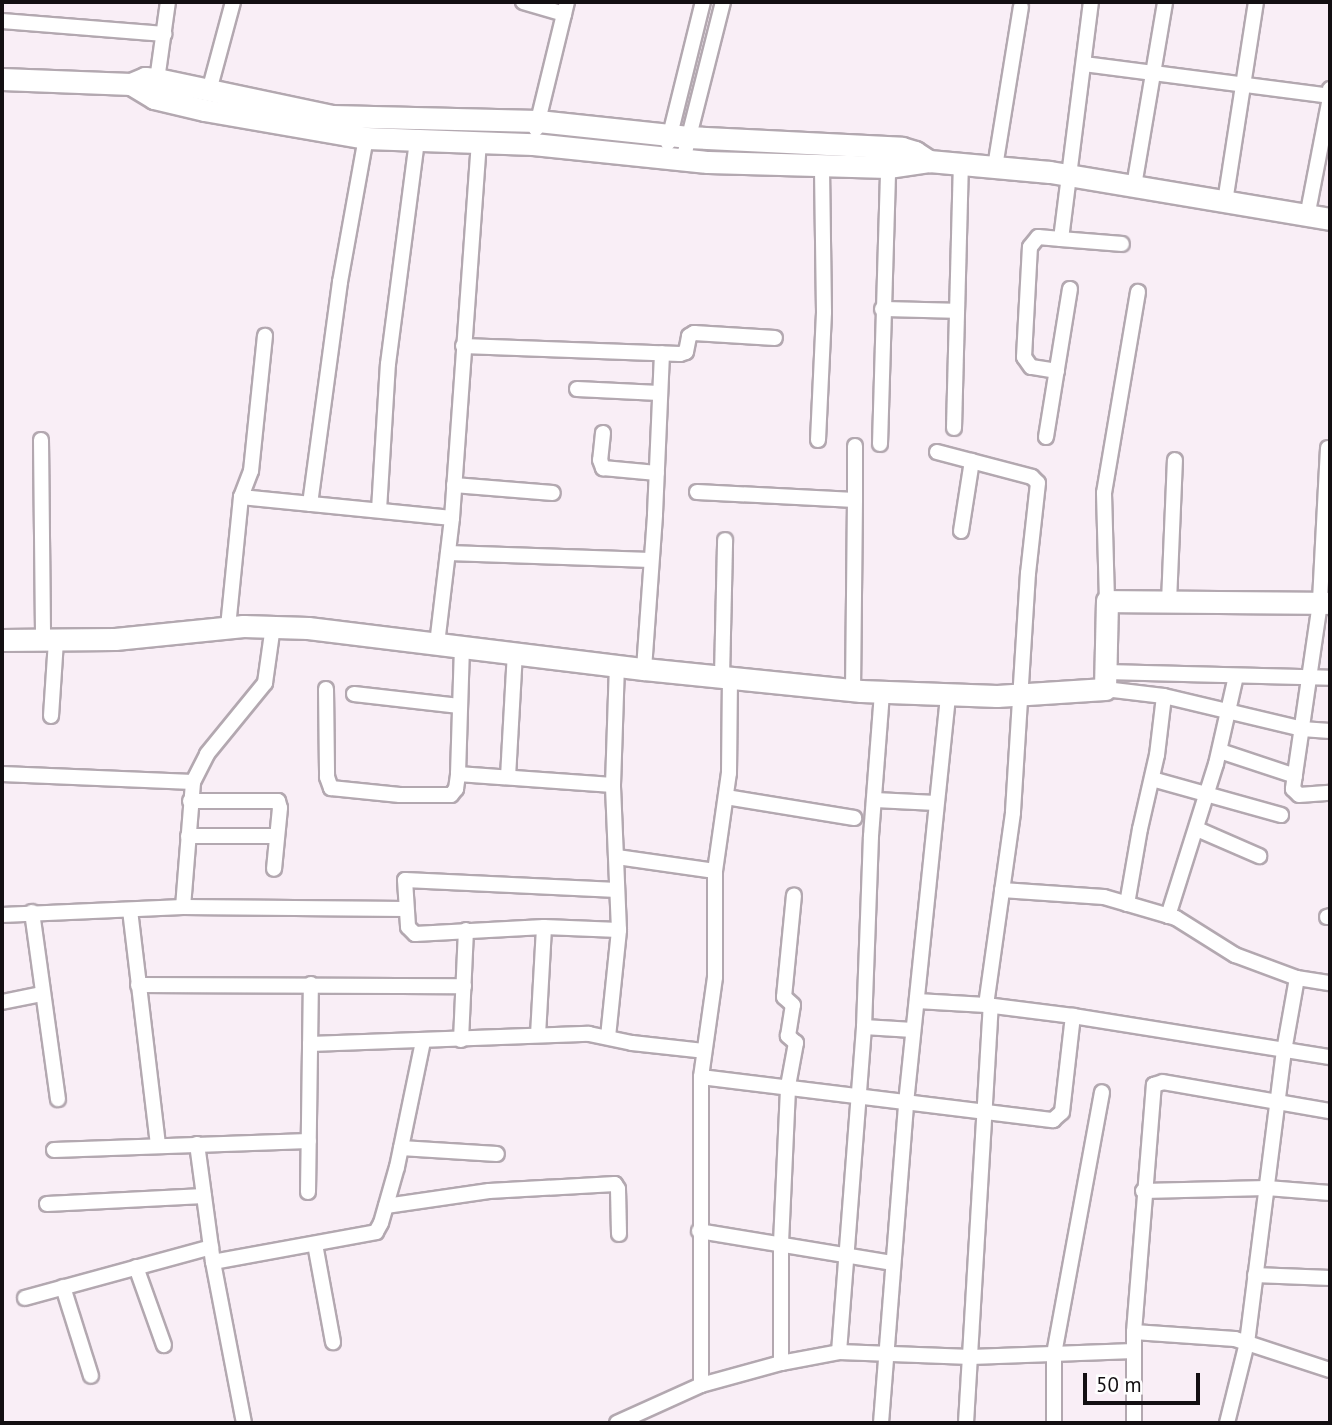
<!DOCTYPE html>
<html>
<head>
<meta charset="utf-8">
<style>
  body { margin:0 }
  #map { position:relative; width:1332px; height:1425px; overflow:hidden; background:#f9eef6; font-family:"PT Sans",sans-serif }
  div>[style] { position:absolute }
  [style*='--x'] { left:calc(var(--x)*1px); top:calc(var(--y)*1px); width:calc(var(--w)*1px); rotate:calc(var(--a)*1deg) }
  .roads { filter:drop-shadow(2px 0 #b3a8b0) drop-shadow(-2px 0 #b3a8b0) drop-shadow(0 2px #b3a8b0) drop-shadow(0 -2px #b3a8b0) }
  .street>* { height:14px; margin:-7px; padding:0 7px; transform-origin:7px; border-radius:7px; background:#fff }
  .secondary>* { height:21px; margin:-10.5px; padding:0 10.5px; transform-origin:10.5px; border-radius:10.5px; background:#fff }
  span { translate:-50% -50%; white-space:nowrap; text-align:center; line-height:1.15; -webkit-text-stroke:5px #fff; paint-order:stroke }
  .frame { position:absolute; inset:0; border:4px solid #130f12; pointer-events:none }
  .scale { position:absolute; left:1083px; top:1373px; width:117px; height:32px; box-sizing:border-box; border:4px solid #130f12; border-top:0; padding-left:9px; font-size:21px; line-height:24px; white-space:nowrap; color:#130f12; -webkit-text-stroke:5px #fff; paint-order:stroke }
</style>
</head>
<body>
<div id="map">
  <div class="roads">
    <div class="street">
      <div style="--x:523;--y:2;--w:43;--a:16.3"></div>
      <div style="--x:2;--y:21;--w:163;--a:4.6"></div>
      <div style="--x:1084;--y:64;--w:247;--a:7.4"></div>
      <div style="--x:1329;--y:96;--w:7;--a:-82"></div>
      <div style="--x:156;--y:87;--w:86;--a:-82"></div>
      <div style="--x:209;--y:91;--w:92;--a:-74.9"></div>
      <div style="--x:536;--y:129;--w:131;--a:-76.3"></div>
      <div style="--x:668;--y:143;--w:145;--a:-76.1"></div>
      <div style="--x:683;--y:160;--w:163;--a:-75.8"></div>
      <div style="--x:995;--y:167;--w:162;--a:-80.8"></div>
      <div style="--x:1134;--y:186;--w:187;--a:-80.4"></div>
      <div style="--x:1225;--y:202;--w:202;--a:-81.2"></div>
      <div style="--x:1307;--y:217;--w:122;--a:-79.1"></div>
      <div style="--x:1061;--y:239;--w:61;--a:4.7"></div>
      <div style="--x:882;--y:309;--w:74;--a:1.5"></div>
      <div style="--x:463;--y:346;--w:217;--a:2.1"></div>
      <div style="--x:680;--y:354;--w:6;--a:-18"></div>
      <div style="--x:686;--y:352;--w:16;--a:-79"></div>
      <div style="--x:689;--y:336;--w:6;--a:-31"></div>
      <div style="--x:694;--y:333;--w:81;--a:3.5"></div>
      <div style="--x:1057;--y:371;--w:26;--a:-171"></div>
      <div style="--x:1031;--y:367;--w:12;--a:-125"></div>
      <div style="--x:1024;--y:357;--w:110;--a:-86.9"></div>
      <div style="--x:1030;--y:247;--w:13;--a:-51"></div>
      <div style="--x:1038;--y:237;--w:23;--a:5"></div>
      <div style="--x:1061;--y:239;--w:239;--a:-82.8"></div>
      <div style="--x:577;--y:389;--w:82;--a:2.8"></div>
      <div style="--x:954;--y:428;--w:264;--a:-88.5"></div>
      <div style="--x:603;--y:433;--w:27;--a:96"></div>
      <div style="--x:600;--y:460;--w:9;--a:69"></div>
      <div style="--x:603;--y:468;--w:54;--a:5.3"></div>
      <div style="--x:1046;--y:437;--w:150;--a:-80.8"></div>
      <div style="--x:41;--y:440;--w:201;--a:89.4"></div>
      <div style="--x:818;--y:440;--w:128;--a:-87.3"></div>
      <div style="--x:824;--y:312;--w:147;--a:-90.8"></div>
      <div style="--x:880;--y:444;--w:277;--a:-88.3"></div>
      <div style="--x:1328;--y:448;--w:155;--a:93"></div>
      <div style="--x:1320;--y:603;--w:188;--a:98.3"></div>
      <div style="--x:1293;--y:789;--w:8;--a:45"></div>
      <div style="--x:1299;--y:795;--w:31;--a:-4"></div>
      <div style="--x:937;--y:452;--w:98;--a:14.7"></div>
      <div style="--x:1032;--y:477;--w:8;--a:45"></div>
      <div style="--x:1038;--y:483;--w:91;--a:96.3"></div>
      <div style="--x:1028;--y:573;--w:240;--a:93.6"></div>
      <div style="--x:1013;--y:813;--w:194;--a:98"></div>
      <div style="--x:454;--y:485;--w:99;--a:4.6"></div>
      <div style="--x:697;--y:492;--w:158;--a:2.9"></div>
      <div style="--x:855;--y:500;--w:190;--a:90.6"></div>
      <div style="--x:241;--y:497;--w:212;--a:5.7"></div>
      <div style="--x:855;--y:500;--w:54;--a:-90"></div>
      <div style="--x:310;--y:504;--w:224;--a:-82.3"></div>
      <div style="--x:340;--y:282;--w:146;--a:-79.8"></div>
      <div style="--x:379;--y:510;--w:146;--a:-86.5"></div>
      <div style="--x:388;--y:364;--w:226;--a:-82.6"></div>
      <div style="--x:961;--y:531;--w:71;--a:-81.1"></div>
      <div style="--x:448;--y:553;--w:203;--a:2"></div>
      <div style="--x:1107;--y:601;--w:108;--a:-91.6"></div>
      <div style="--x:1104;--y:493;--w:204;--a:-80.4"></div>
      <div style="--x:1169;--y:602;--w:142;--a:-87.6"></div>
      <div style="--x:228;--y:627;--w:131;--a:-84.3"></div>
      <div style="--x:241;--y:497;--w:28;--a:-69"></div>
      <div style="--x:251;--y:471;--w:136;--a:-84.1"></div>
      <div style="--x:437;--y:644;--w:127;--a:-83.2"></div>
      <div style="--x:452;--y:518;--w:377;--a:-85.9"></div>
      <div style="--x:644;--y:669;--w:155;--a:-85.9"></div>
      <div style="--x:655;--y:514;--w:161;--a:-87.5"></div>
      <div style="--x:1106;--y:672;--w:224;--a:1.5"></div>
      <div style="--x:722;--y:677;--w:137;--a:-88.7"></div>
      <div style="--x:326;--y:689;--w:88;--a:89.3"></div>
      <div style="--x:327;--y:777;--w:12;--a:70"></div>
      <div style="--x:331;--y:788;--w:69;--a:5.8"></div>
      <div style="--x:400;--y:795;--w:51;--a:0"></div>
      <div style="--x:451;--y:795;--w:8;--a:-50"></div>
      <div style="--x:456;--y:789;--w:15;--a:-82"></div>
      <div style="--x:458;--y:774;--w:127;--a:-88.2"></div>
      <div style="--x:1105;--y:689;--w:59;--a:6.8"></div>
      <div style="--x:1164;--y:696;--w:142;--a:13.4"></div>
      <div style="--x:1302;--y:729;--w:28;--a:4"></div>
      <div style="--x:354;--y:694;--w:106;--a:6.5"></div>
      <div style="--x:51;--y:716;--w:75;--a:-86.2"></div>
      <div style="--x:1220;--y:751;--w:79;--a:18.4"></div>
      <div style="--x:2;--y:774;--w:191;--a:2.4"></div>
      <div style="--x:458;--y:774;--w:155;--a:4.1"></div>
      <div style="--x:508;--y:777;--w:124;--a:-86.8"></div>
      <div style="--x:1152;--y:779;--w:134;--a:15.6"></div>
      <div style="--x:726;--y:797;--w:130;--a:9.3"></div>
      <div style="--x:875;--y:800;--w:61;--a:2.8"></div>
      <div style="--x:190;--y:801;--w:88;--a:0"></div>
      <div style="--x:278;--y:801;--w:7;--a:74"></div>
      <div style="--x:280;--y:808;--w:61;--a:95.6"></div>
      <div style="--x:1197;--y:829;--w:68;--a:23.5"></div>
      <div style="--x:188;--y:836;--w:89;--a:0"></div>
      <div style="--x:617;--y:857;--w:99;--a:8.1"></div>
      <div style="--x:617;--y:890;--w:212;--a:-177.3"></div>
      <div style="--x:405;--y:880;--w:47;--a:86.3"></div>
      <div style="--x:408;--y:927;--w:10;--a:45"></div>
      <div style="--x:415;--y:934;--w:129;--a:-3.1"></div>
      <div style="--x:544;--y:927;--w:75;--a:2.3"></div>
      <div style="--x:1002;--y:890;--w:102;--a:3.9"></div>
      <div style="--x:1104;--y:897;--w:75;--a:16.3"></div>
      <div style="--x:1176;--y:918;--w:70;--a:32.1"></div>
      <div style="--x:1235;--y:955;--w:66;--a:20.4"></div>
      <div style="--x:1127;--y:904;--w:76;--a:-80.2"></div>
      <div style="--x:1140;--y:829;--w:76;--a:-77.1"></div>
      <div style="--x:1157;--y:755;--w:59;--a:-83.2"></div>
      <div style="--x:183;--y:907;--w:125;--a:-85.4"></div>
      <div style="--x:193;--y:782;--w:31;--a:-63"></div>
      <div style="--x:207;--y:754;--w:92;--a:-50.8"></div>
      <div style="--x:265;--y:683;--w:58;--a:-82"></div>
      <div style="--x:130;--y:910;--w:237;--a:83.2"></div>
      <div style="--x:32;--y:912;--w:189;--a:82.1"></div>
      <div style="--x:2;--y:915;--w:181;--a:-2.5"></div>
      <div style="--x:183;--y:907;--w:223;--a:0.5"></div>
      <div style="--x:1168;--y:916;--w:159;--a:-72.5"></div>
      <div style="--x:1216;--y:764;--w:90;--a:-77.2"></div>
      <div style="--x:1327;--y:917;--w:3;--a:-18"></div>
      <div style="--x:138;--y:985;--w:326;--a:0.2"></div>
      <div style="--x:917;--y:1001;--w:69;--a:3.3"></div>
      <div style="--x:986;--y:1005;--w:88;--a:7.2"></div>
      <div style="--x:1073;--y:1016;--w:260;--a:9.1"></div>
      <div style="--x:2;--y:1002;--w:41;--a:-11.3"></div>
      <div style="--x:864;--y:1027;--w:49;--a:3.5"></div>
      <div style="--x:538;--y:1035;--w:108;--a:-86.8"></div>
      <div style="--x:608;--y:1037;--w:108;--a:-84.1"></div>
      <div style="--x:619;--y:930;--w:145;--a:-92.4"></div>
      <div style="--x:613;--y:785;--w:120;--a:-88.1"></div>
      <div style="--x:461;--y:1040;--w:110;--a:-87.4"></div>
      <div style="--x:310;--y:1044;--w:279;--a:-2.1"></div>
      <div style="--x:589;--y:1034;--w:44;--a:11.8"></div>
      <div style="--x:632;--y:1043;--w:72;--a:6.3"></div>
      <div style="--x:701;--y:1077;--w:355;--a:7"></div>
      <div style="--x:1053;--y:1120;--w:12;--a:-42"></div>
      <div style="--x:1062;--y:1112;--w:97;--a:-83.5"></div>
      <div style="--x:197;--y:1144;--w:119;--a:82.3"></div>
      <div style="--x:213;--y:1262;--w:164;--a:79.1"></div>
      <div style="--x:401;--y:1148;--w:96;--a:3.6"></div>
      <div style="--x:54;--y:1150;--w:255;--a:-2"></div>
      <div style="--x:1143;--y:1191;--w:124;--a:-1.4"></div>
      <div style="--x:1267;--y:1188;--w:63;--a:4.5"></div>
      <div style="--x:308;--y:1192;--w:208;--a:-89.2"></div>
      <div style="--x:47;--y:1204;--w:157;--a:-2.9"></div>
      <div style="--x:386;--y:1206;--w:104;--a:-8.3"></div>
      <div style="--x:489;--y:1191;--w:126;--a:-3.2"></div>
      <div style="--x:615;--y:1184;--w:6;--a:59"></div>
      <div style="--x:618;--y:1189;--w:45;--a:88.7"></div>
      <div style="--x:699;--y:1231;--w:196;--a:9.4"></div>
      <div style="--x:315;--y:1244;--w:100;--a:79.6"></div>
      <div style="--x:213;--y:1262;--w:166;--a:-10.4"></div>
      <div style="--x:376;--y:1232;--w:10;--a:-61"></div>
      <div style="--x:381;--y:1223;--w:58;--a:-74.1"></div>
      <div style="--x:397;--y:1167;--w:129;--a:-78.3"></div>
      <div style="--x:136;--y:1267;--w:83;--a:70.3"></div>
      <div style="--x:1255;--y:1275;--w:75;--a:2.3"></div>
      <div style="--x:63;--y:1287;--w:93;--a:72.5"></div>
      <div style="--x:25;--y:1298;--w:193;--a:-15.3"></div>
      <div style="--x:1134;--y:1332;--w:101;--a:4"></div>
      <div style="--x:1235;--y:1339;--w:100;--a:18.1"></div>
      <div style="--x:839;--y:1352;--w:326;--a:-85.6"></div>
      <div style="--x:864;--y:1027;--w:191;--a:-87.9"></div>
      <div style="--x:871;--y:836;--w:144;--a:-85.6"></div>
      <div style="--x:781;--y:1363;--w:120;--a:-90"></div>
      <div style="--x:781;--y:1243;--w:157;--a:-87.4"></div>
      <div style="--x:788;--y:1086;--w:44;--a:-79.5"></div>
      <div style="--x:796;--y:1043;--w:11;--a:-139"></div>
      <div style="--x:788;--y:1036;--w:31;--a:-81"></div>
      <div style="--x:793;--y:1005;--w:12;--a:-138"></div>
      <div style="--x:784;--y:997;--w:102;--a:-84.4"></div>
      <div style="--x:701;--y:1385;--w:308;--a:-90"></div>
      <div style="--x:701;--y:1077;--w:101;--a:-82"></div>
      <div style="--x:715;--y:977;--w:106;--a:-90"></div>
      <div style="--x:715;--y:871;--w:99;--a:-81.9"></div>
      <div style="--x:729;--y:773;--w:95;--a:-89.4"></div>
      <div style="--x:617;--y:1423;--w:92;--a:-24.3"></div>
      <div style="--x:701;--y:1385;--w:83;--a:-15.4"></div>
      <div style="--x:781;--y:1363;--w:59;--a:-10.7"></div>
      <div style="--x:839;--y:1352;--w:132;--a:2.2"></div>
      <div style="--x:971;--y:1357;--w:163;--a:-2.1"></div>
      <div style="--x:881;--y:1423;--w:321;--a:-85.5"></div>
      <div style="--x:906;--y:1103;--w:411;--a:-84.1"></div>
      <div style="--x:966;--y:1423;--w:418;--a:-86.6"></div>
      <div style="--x:1054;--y:1423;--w:69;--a:-90"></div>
      <div style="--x:1054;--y:1354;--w:266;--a:-79.6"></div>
      <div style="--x:1134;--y:1423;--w:91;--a:-90"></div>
      <div style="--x:1134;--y:1332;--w:248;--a:-85.4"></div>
      <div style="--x:1154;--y:1085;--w:9;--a:-18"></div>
      <div style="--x:1163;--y:1082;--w:169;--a:9.9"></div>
      <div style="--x:1227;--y:1423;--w:82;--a:-76"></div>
      <div style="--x:1247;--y:1343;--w:294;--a:-82.8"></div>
      <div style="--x:1284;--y:1051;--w:74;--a:-79.9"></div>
      <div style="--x:1297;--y:978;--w:33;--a:9"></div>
    </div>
    <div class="secondary">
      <div style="--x:2;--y:79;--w:129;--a:2.2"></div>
      <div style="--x:131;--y:84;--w:15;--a:-23"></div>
      <div style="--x:145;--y:78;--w:12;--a:5"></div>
      <div style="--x:157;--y:79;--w:179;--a:11.9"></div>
      <div style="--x:332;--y:116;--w:206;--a:1.4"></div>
      <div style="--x:538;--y:121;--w:151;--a:6.1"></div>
      <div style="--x:688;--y:137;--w:214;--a:2.9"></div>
      <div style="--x:902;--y:148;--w:14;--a:17"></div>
      <div style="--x:915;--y:152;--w:17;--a:33"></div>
      <div style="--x:131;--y:84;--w:27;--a:31"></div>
      <div style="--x:154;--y:98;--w:51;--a:13.5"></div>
      <div style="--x:204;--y:110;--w:164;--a:9.8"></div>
      <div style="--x:366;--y:138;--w:167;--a:2.1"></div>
      <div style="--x:533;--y:144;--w:176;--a:5.9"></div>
      <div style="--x:708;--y:162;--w:180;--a:1.6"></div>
      <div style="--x:888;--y:167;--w:41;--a:-8.3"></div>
      <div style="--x:929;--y:161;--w:121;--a:5.2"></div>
      <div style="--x:1050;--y:172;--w:284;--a:9.5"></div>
      <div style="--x:2;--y:640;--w:113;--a:-0.5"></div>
      <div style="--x:115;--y:639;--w:129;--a:-5.8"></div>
      <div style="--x:243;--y:626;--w:65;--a:1.8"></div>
      <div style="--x:308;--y:628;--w:338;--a:7"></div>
      <div style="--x:644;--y:669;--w:218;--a:5.8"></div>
      <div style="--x:861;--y:691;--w:136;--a:2.1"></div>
      <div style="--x:997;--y:696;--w:108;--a:-3.7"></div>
      <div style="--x:1105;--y:689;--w:88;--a:-88.7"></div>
      <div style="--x:1107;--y:601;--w:223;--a:0.5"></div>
    </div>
  </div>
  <div class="frame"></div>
  <div class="scale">50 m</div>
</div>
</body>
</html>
